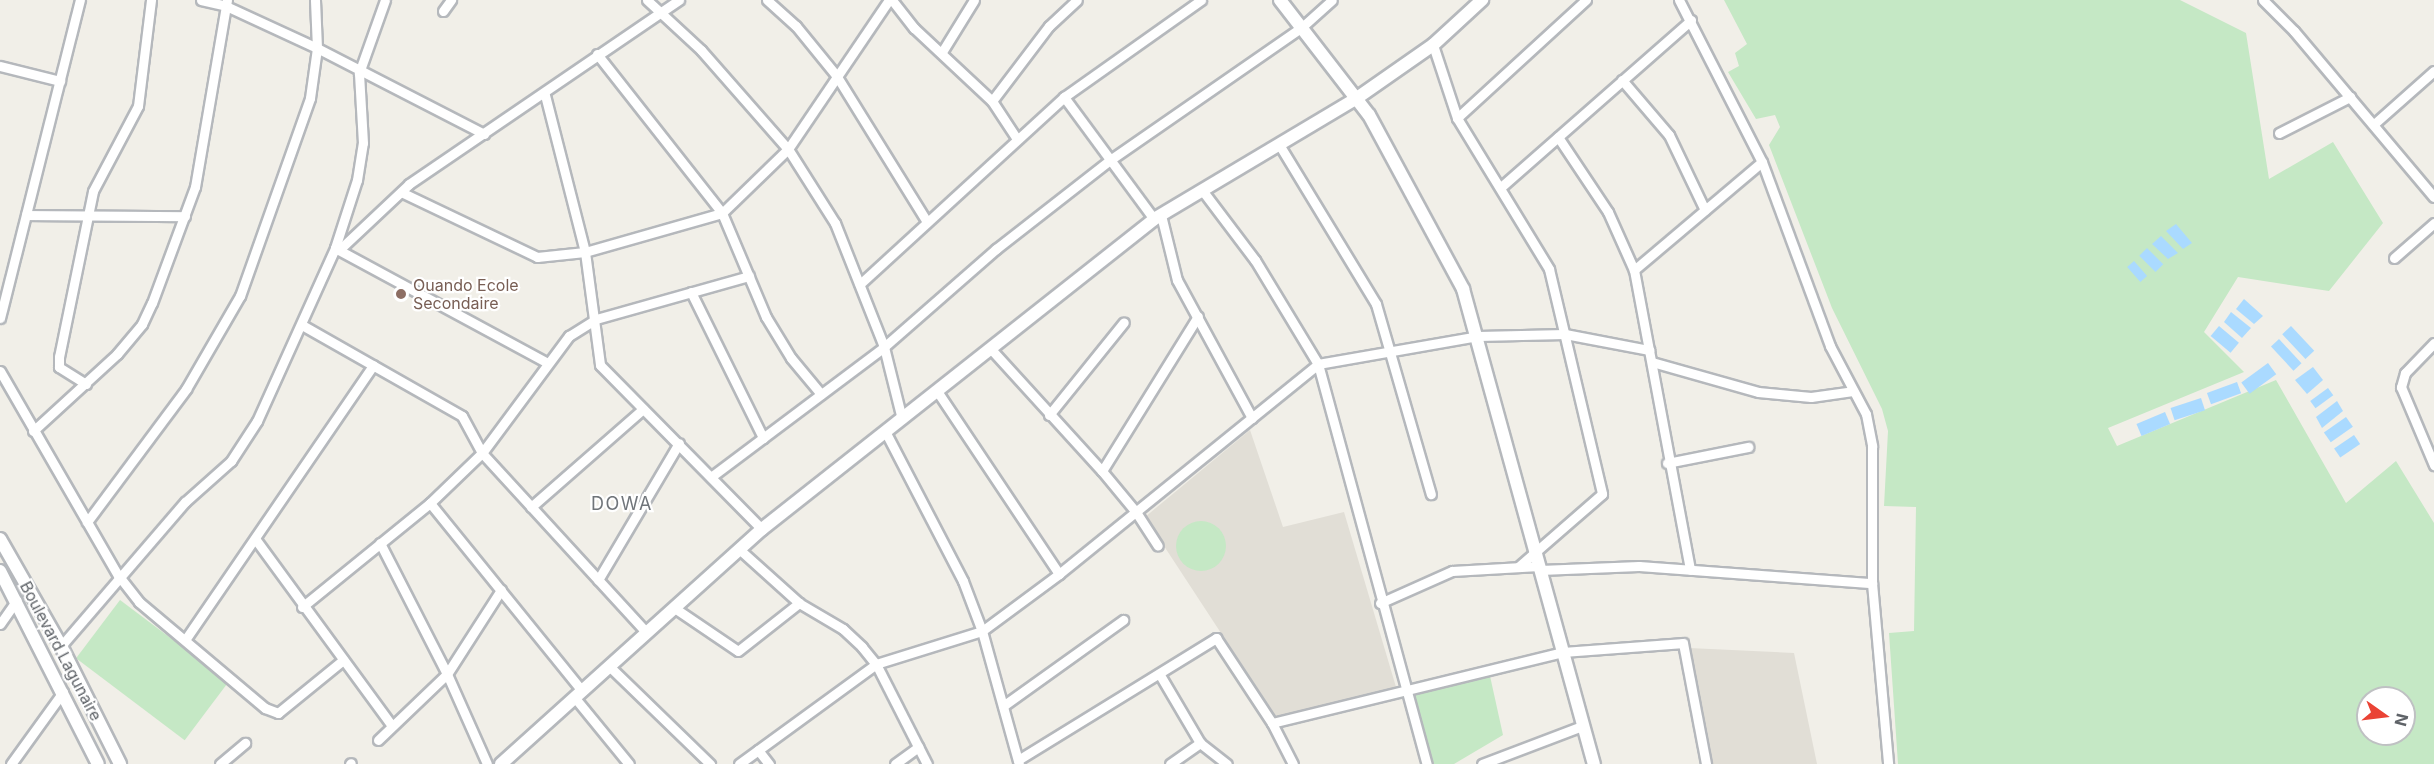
<!DOCTYPE html>
<html>
<head>
<meta charset="utf-8">
<style>
  body { margin:0 }
  #map { position:relative; width:2434px; height:764px; overflow:hidden; background:#f1efe8; font-family:Inter,sans-serif }
  div>[style] { position:absolute }
  [style*='--x'] { left:calc(var(--x)*1px); top:calc(var(--y)*1px); width:calc(var(--w)*1px); rotate:calc(var(--a)*1deg) }
  .education>* { inset:0; background:#e1ded6 }
  .green>* { inset:0; background:#c5e8c5; transform-origin:0 0 }
  .round { border-radius:50% }
  .water>* { inset:0; background:#aadaff; transform-origin:0 0 }
  .roads { filter:drop-shadow(2px 0 #b5b8bc) drop-shadow(-2px 0 #b5b8bc) drop-shadow(0 2px #b5b8bc) drop-shadow(0 -2px #b5b8bc) }
  .street>* { height:9px; margin:-4.5px; padding:0 4.5px; transform-origin:4.5px; border-radius:4.5px; background:#fff }
  .secondary>* { height:12px; margin:-6px; padding:0 6px; transform-origin:6px; border-radius:6px; background:#fff }
  .dots>* { width:16px; height:16px; translate:-50% -50%; box-sizing:border-box; border:3px solid #fff; border-radius:50% }
  span { translate:-50% -50%; white-space:nowrap; text-align:center; line-height:1.15; -webkit-text-stroke:4.5px #fff; paint-order:stroke }
  .education-label { font-size:16px; color:#785e54 }
  .left { translate:0 -50%; text-align:left }
  .street-label { font-size:16px; color:#5f6368 }
  .neighbourhood-label { font-size:18px; color:#70757a; letter-spacing:1.5px }
  .north { position:absolute; left:2356px; top:686px; width:60px; height:60px; box-sizing:border-box; background:#fff; border:2px solid #bfc1c3; border-radius:50%; rotate:104deg; font-size:16px; font-weight:700; line-height:24px; text-align:center; color:#5f6368 }
  .north::after { content:''; display:block; margin:auto; width:21px; height:27px; background:#ea4335; clip-path:polygon(50% 0,100% 100%,50% 72%,0 100%) }
</style>
</head>
<body>
<div id="map">
  <div class="education">
    <div style="clip-path:polygon(1250px 430px,1283px 527px,1344px 512px,1396px 687px,1276px 717px,1145px 517px)"></div>
    <div style="clip-path:polygon(1689px 648px,1794px 653px,1817px 764px,1711px 764px)"></div>
  </div>
  <div class="green">
    <div style="clip-path:polygon(evenodd,1724px 0,2180px 0,2246px 33px,2269px 179px,2333px 142px,2383px 223px,2329px 291px,2238px 277px,2204px 332px,2244px 372px,2108px 428px,2117px 446px,2276px 380px,2346px 503px,2396px 461px,2434px 523px,2434px 764px,1898px 764px,1889px 633px,1914px 631px,1916px 507px,1884px 506px,1888px 431px,1882px 409px,1832px 308px,1769px 145px,1780px 127px,1775px 115px,1756px 119px,1728px 72px,1739px 66px,1735px 53px,1747px 44px,1724px 0,2368px 698px,2404px 698px,2404px 734px,2368px 734px,2368px 698px)"></div>
    <div class="round" style="left:1176px;top:521px;width:50px;height:50px"></div>
    <div style="left:120px;top:600px;width:136px;height:73px;rotate:37deg"></div>
    <div style="clip-path:polygon(1490px 676px,1503px 735px,1454px 764px,1434px 764px,1412px 695px)"></div>
  </div>
  <div class="water">
    <div style="clip-path:polygon(2176px 224px,2192px 243px,2183px 249px,2166px 231px)"></div>
    <div style="clip-path:polygon(2161px 236px,2178px 253px,2168px 259px,2152px 244px)"></div>
    <div style="left:2147px;top:248px;width:23px;height:11px;rotate:45deg"></div>
    <div style="left:2134px;top:261px;width:20px;height:9px;rotate:49deg"></div>
    <div style="clip-path:polygon(2244px 299px,2263px 316px,2254px 324px,2236px 309px)"></div>
    <div style="clip-path:polygon(2231px 312px,2251px 328px,2242px 338px,2224px 322px)"></div>
    <div style="left:2219px;top:326px;width:26px;height:13px;rotate:40deg"></div>
    <div style="left:2291px;top:326px;width:34px;height:12px;rotate:47deg"></div>
    <div style="left:2279px;top:339px;width:33px;height:11px;rotate:47deg"></div>
    <div style="left:2268px;top:363px;width:14px;height:33px;rotate:54deg"></div>
    <div style="clip-path:polygon(2313px 367px,2323px 380px,2307px 394px,2295px 380px)"></div>
    <div style="left:2237px;top:382px;width:12px;height:32px;rotate:70deg"></div>
    <div style="left:2328px;top:388px;width:9px;height:22px;rotate:54deg"></div>
    <div style="left:2201px;top:398px;width:13px;height:32px;rotate:72deg"></div>
    <div style="clip-path:polygon(2337px 401px,2343px 411px,2322px 428px,2316px 417px)"></div>
    <div style="left:2165px;top:412px;width:13px;height:31px;rotate:67deg"></div>
    <div style="left:2346px;top:417px;width:12px;height:27px;rotate:55deg"></div>
    <div style="left:2354px;top:435px;width:11px;height:24px;rotate:56deg"></div>
  </div>
  <div class="roads">
    <div class="street">
      <div style="--x:201;--y:0;--w:26;--a:13"></div>
      <div style="--x:226;--y:6;--w:100;--a:24.8"></div>
      <div style="--x:317;--y:48;--w:188;--a:27.2"></div>
      <div style="--x:647;--y:0;--w:74;--a:42.8"></div>
      <div style="--x:701;--y:50;--w:132;--a:48.7"></div>
      <div style="--x:788;--y:149;--w:88;--a:57.6"></div>
      <div style="--x:835;--y:223;--w:133;--a:68.4"></div>
      <div style="--x:884;--y:347;--w:74;--a:76"></div>
      <div style="--x:767;--y:0;--w:39;--a:42"></div>
      <div style="--x:796;--y:26;--w:63;--a:50.8"></div>
      <div style="--x:836;--y:75;--w:173;--a:58.2"></div>
      <div style="--x:892;--y:0;--w:36;--a:52"></div>
      <div style="--x:914;--y:28;--w:107;--a:43.1"></div>
      <div style="--x:992;--y:101;--w:45;--a:56.7"></div>
      <div style="--x:1679;--y:0;--w:182;--a:62.9"></div>
      <div style="--x:1762;--y:162;--w:196;--a:69.7"></div>
      <div style="--x:1830;--y:346;--w:77;--a:62.1"></div>
      <div style="--x:1866;--y:414;--w:33;--a:79"></div>
      <div style="--x:1872;--y:446;--w:137;--a:90"></div>
      <div style="--x:1872;--y:583;--w:182;--a:84.9"></div>
      <div style="--x:2263;--y:0;--w:44;--a:45"></div>
      <div style="--x:2294;--y:31;--w:217;--a:49.9"></div>
      <div style="--x:443;--y:11;--w:14;--a:-54"></div>
      <div style="--x:1433;--y:45;--w:77;--a:71.8"></div>
      <div style="--x:1457;--y:118;--w:177;--a:58.6"></div>
      <div style="--x:1549;--y:269;--w:231;--a:76.7"></div>
      <div style="--x:1602;--y:494;--w:111;--a:139"></div>
      <div style="--x:942;--y:52;--w:61;--a:-58.4"></div>
      <div style="--x:597;--y:54;--w:202;--a:51.8"></div>
      <div style="--x:722;--y:213;--w:113;--a:67.1"></div>
      <div style="--x:766;--y:317;--w:48;--a:58.6"></div>
      <div style="--x:791;--y:358;--w:47;--a:50.2"></div>
      <div style="--x:0;--y:66;--w:62;--a:14"></div>
      <div style="--x:1622;--y:80;--w:72;--a:49.5"></div>
      <div style="--x:1669;--y:135;--w:83;--a:64.4"></div>
      <div style="--x:545;--y:95;--w:162;--a:75.7"></div>
      <div style="--x:585;--y:252;--w:114;--a:82.4"></div>
      <div style="--x:600;--y:365;--w:231;--a:45.4"></div>
      <div style="--x:1064;--y:97;--w:152;--a:53.6"></div>
      <div style="--x:992;--y:101;--w:94;--a:-52.8"></div>
      <div style="--x:1049;--y:26;--w:38;--a:-43"></div>
      <div style="--x:1457;--y:118;--w:175;--a:-42.5"></div>
      <div style="--x:2374;--y:124;--w:80;--a:-41.5"></div>
      <div style="--x:2279;--y:133;--w:80;--a:-26.9"></div>
      <div style="--x:1558;--y:137;--w:90;--a:56.3"></div>
      <div style="--x:1608;--y:212;--w:64;--a:65.9"></div>
      <div style="--x:1634;--y:270;--w:305;--a:79.4"></div>
      <div style="--x:1280;--y:146;--w:185;--a:58.7"></div>
      <div style="--x:1376;--y:304;--w:198;--a:73.9"></div>
      <div style="--x:1501;--y:187;--w:253;--a:-41.3"></div>
      <div style="--x:1202;--y:190;--w:88;--a:52.9"></div>
      <div style="--x:1255;--y:260;--w:122;--a:58.8"></div>
      <div style="--x:1318;--y:364;--w:415;--a:74.8"></div>
      <div style="--x:401;--y:192;--w:151;--a:25.5"></div>
      <div style="--x:537;--y:257;--w:48;--a:-5.9"></div>
      <div style="--x:585;--y:252;--w:142;--a:-15.9"></div>
      <div style="--x:722;--y:213;--w:92;--a:-44.1"></div>
      <div style="--x:788;--y:149;--w:180;--a:-55.9"></div>
      <div style="--x:26;--y:215;--w:159;--a:0.4"></div>
      <div style="--x:1161;--y:215;--w:67;--a:76.2"></div>
      <div style="--x:1177;--y:280;--w:157;--a:61.5"></div>
      <div style="--x:335;--y:248;--w:240;--a:28.4"></div>
      <div style="--x:339;--y:250;--w:96;--a:-43.3"></div>
      <div style="--x:409;--y:184;--w:327;--a:-34.3"></div>
      <div style="--x:2394;--y:258;--w:53;--a:-41.2"></div>
      <div style="--x:1634;--y:270;--w:167;--a:-40.2"></div>
      <div style="--x:860;--y:284;--w:277;--a:-42.5"></div>
      <div style="--x:1064;--y:97;--w:168;--a:-35.3"></div>
      <div style="--x:691;--y:292;--w:163;--a:63.7"></div>
      <div style="--x:0;--y:318;--w:328;--a:-75.9"></div>
      <div style="--x:302;--y:325;--w:184;--a:29.6"></div>
      <div style="--x:462;--y:416;--w:42;--a:61.6"></div>
      <div style="--x:482;--y:453;--w:243;--a:47.5"></div>
      <div style="--x:2434;--y:343;--w:42;--a:134"></div>
      <div style="--x:2405;--y:373;--w:15;--a:106"></div>
      <div style="--x:2401;--y:387;--w:85;--a:67.1"></div>
      <div style="--x:990;--y:348;--w:166;--a:47.7"></div>
      <div style="--x:1102;--y:471;--w:53;--a:50.3"></div>
      <div style="--x:1136;--y:512;--w:40;--a:57.1"></div>
      <div style="--x:1652;--y:362;--w:110;--a:15.8"></div>
      <div style="--x:1758;--y:392;--w:53;--a:5.4"></div>
      <div style="--x:1811;--y:397;--w:42;--a:-8.1"></div>
      <div style="--x:0;--y:371;--w:236;--a:60"></div>
      <div style="--x:118;--y:575;--w:34;--a:52"></div>
      <div style="--x:139;--y:602;--w:165;--a:40.1"></div>
      <div style="--x:265;--y:708;--w:14;--a:21"></div>
      <div style="--x:278;--y:713;--w:84;--a:-39.2"></div>
      <div style="--x:86;--y:384;--w:32;--a:-148"></div>
      <div style="--x:59;--y:367;--w:10;--a:-90"></div>
      <div style="--x:59;--y:357;--w:169;--a:-78.4"></div>
      <div style="--x:93;--y:191;--w:96;--a:-62.1"></div>
      <div style="--x:138;--y:106;--w:107;--a:-83"></div>
      <div style="--x:937;--y:391;--w:220;--a:56.3"></div>
      <div style="--x:1049;--y:415;--w:119;--a:-51.1"></div>
      <div style="--x:33;--y:431;--w:114;--a:-42.5"></div>
      <div style="--x:117;--y:354;--w:39;--a:-50"></div>
      <div style="--x:142;--y:324;--w:23;--a:-65"></div>
      <div style="--x:152;--y:303;--w:124;--a:-69.7"></div>
      <div style="--x:195;--y:187;--w:190;--a:-80.3"></div>
      <div style="--x:886;--y:433;--w:167;--a:62.5"></div>
      <div style="--x:963;--y:581;--w:53;--a:69.2"></div>
      <div style="--x:982;--y:631;--w:138;--a:74.5"></div>
      <div style="--x:1667;--y:463;--w:83;--a:-11.2"></div>
      <div style="--x:1102;--y:471;--w:182;--a:-58.2"></div>
      <div style="--x:711;--y:477;--w:216;--a:-36.9"></div>
      <div style="--x:884;--y:347;--w:149;--a:-41.2"></div>
      <div style="--x:996;--y:249;--w:145;--a:-38"></div>
      <div style="--x:1110;--y:160;--w:234;--a:-34.7"></div>
      <div style="--x:1302;--y:27;--w:40;--a:-42"></div>
      <div style="--x:430;--y:503;--w:242;--a:51"></div>
      <div style="--x:531;--y:507;--w:149;--a:-41.2"></div>
      <div style="--x:87;--y:522;--w:166;--a:-53.3"></div>
      <div style="--x:186;--y:389;--w:108;--a:-59.9"></div>
      <div style="--x:240;--y:296;--w:210;--a:-70.5"></div>
      <div style="--x:310;--y:98;--w:50;--a:-82"></div>
      <div style="--x:317;--y:48;--w:48;--a:-92.4"></div>
      <div style="--x:256;--y:540;--w:230;--a:53.8"></div>
      <div style="--x:380;--y:543;--w:147;--a:62.9"></div>
      <div style="--x:447;--y:674;--w:98;--a:66"></div>
      <div style="--x:739;--y:549;--w:81;--a:42"></div>
      <div style="--x:799;--y:603;--w:51;--a:30.6"></div>
      <div style="--x:843;--y:629;--w:26;--a:43"></div>
      <div style="--x:862;--y:647;--w:22;--a:51"></div>
      <div style="--x:876;--y:664;--w:112;--a:63"></div>
      <div style="--x:1540;--y:570;--w:99;--a:-2.3"></div>
      <div style="--x:1639;--y:566;--w:234;--a:4.2"></div>
      <div style="--x:598;--y:580;--w:159;--a:-59.4"></div>
      <div style="--x:1380;--y:603;--w:79;--a:-24"></div>
      <div style="--x:1452;--y:571;--w:87;--a:-3.3"></div>
      <div style="--x:302;--y:607;--w:165;--a:-39.1"></div>
      <div style="--x:430;--y:503;--w:72;--a:-43.9"></div>
      <div style="--x:482;--y:453;--w:146;--a:-53.4"></div>
      <div style="--x:569;--y:336;--w:32;--a:-32"></div>
      <div style="--x:596;--y:319;--w:159;--a:-15.7"></div>
      <div style="--x:673;--y:607;--w:78;--a:34.1"></div>
      <div style="--x:738;--y:651;--w:78;--a:-38.2"></div>
      <div style="--x:0;--y:624;--w:29;--a:-55"></div>
      <div style="--x:185;--y:640;--w:333;--a:-55.6"></div>
      <div style="--x:61;--y:646;--w:190;--a:-49.3"></div>
      <div style="--x:185;--y:502;--w:62;--a:-41.7"></div>
      <div style="--x:231;--y:461;--w:48;--a:-57"></div>
      <div style="--x:257;--y:421;--w:190;--a:-65.7"></div>
      <div style="--x:335;--y:248;--w:71;--a:-72.1"></div>
      <div style="--x:357;--y:180;--w:37;--a:-81"></div>
      <div style="--x:363;--y:143;--w:70;--a:-93.3"></div>
      <div style="--x:359;--y:73;--w:77;--a:-70.4"></div>
      <div style="--x:609;--y:666;--w:141;--a:44.1"></div>
      <div style="--x:1160;--y:675;--w:79;--a:59.5"></div>
      <div style="--x:1200;--y:743;--w:34;--a:38"></div>
      <div style="--x:575;--y:698;--w:85;--a:50.7"></div>
      <div style="--x:1003;--y:706;--w:148;--a:-35.6"></div>
      <div style="--x:1272;--y:723;--w:301;--a:-13.7"></div>
      <div style="--x:1564;--y:652;--w:119;--a:-4.3"></div>
      <div style="--x:1683;--y:643;--w:123;--a:79.2"></div>
      <div style="--x:378;--y:740;--w:95;--a:-43.7"></div>
      <div style="--x:447;--y:674;--w:100;--a:-57.3"></div>
      <div style="--x:758;--y:750;--w:18;--a:52"></div>
      <div style="--x:1018;--y:760;--w:233;--a:-31.6"></div>
      <div style="--x:1216;--y:638;--w:102;--a:56.6"></div>
      <div style="--x:1272;--y:723;--w:46;--a:62.9"></div>
      <div style="--x:11;--y:764;--w:89;--a:-54.2"></div>
      <div style="--x:220;--y:764;--w:33;--a:-40"></div>
      <div style="--x:350;--y:764;--w:1;--a:-45"></div>
      <div style="--x:739;--y:764;--w:170;--a:-36.1"></div>
      <div style="--x:876;--y:664;--w:111;--a:-17.3"></div>
      <div style="--x:982;--y:631;--w:96;--a:-36.5"></div>
      <div style="--x:1059;--y:574;--w:333;--a:-39"></div>
      <div style="--x:1318;--y:364;--w:162;--a:-9.9"></div>
      <div style="--x:1478;--y:336;--w:87;--a:-1.3"></div>
      <div style="--x:1565;--y:334;--w:86;--a:10.8"></div>
      <div style="--x:895;--y:764;--w:29;--a:-36"></div>
      <div style="--x:1170;--y:764;--w:37;--a:-35"></div>
      <div style="--x:1482;--y:764;--w:107;--a:-20.8"></div>
    </div>
    <div class="secondary">
      <div style="--x:1280;--y:0;--w:145;--a:52.3"></div>
      <div style="--x:1369;--y:115;--w:198;--a:61.6"></div>
      <div style="--x:1463;--y:289;--w:493;--a:74.6"></div>
      <div style="--x:0;--y:539;--w:123;--a:60.3"></div>
      <div style="--x:61;--y:646;--w:132;--a:63.4"></div>
      <div style="--x:0;--y:571;--w:216;--a:63.1"></div>
      <div style="--x:501;--y:764;--w:351;--a:-42"></div>
      <div style="--x:762;--y:529;--w:500;--a:-38.3"></div>
      <div style="--x:1154;--y:219;--w:236;--a:-30.8"></div>
      <div style="--x:1357;--y:98;--w:93;--a:-34.9"></div>
      <div style="--x:1433;--y:45;--w:67;--a:-42.6"></div>
    </div>
  </div>
  <div class="dots">
    <div style="left:401px;top:294px;background:#8d6e63"></div>
  </div>
  <div class="education-label">
    <span class="left" style="left:413px;top:294px">Ouando Ecole<br>Secondaire</span>
  </div>
  <div class="street-label">
    <span style="left:61px;top:651px;rotate:62deg">Boulevard Lagunaire</span>
  </div>
  <div class="neighbourhood-label">
    <span style="left:622px;top:504px">DOWA</span>
  </div>
  <div class="north">N</div>
</div>
</body>
</html>
